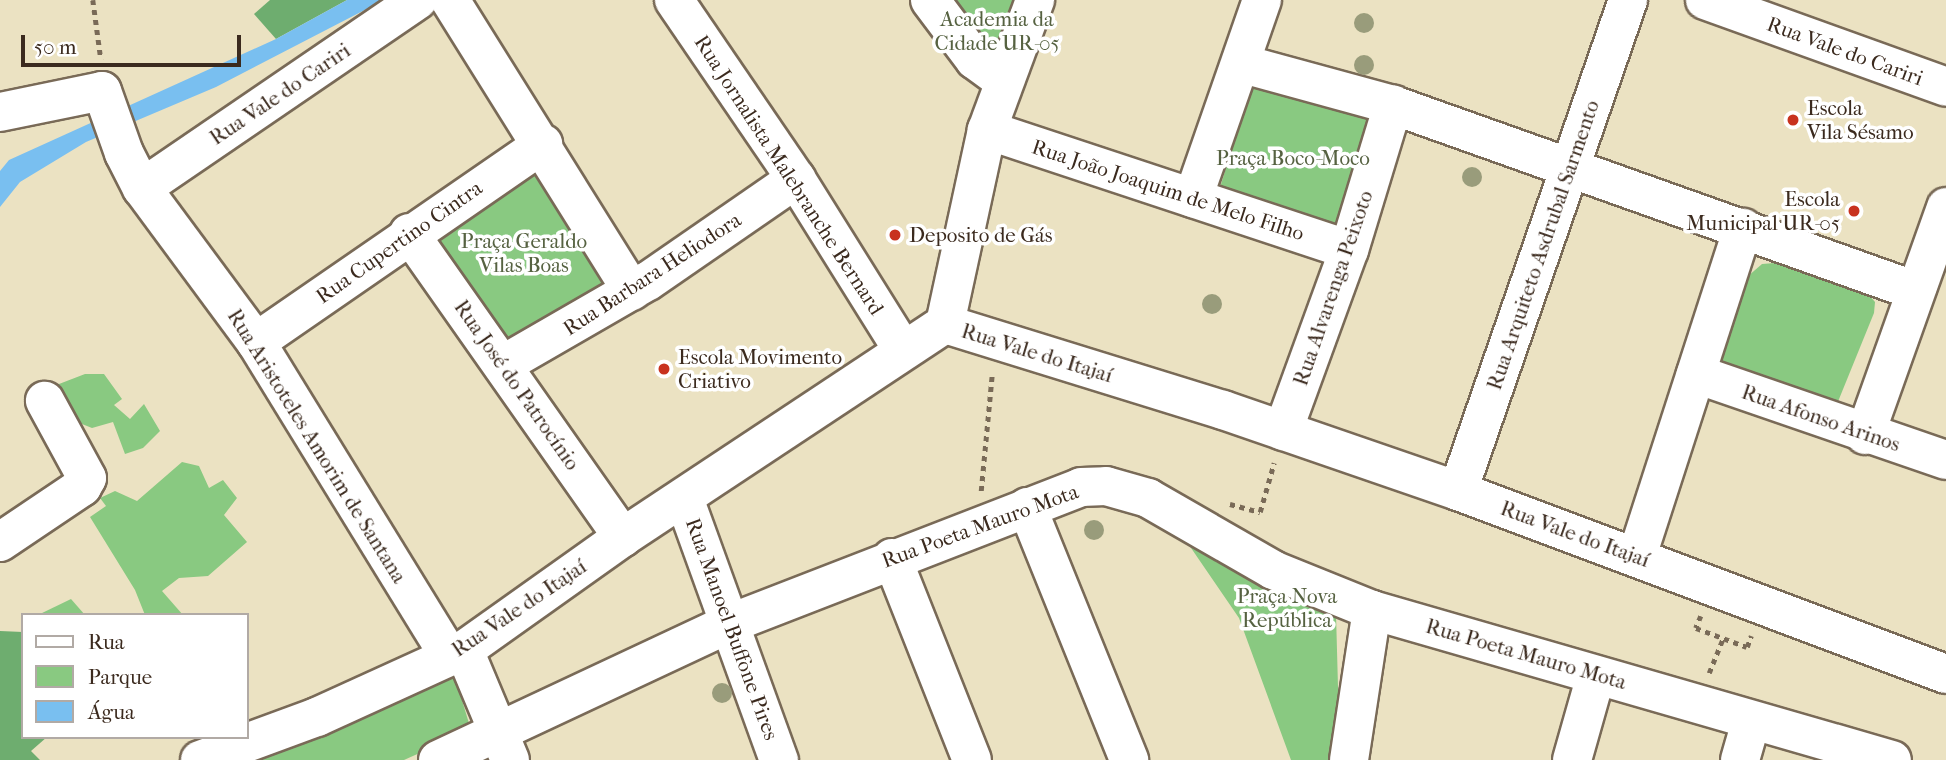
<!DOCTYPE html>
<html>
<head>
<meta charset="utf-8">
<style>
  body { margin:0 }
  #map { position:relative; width:1946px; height:760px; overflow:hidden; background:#ebe2c2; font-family:"IM FELL French Canon",serif }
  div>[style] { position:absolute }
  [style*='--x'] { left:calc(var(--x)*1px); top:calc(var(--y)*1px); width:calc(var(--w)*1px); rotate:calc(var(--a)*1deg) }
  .green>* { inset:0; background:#89c981; transform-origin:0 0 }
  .forest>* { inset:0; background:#6ead6f }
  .water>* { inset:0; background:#79bff0 }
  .path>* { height:4.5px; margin-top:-2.25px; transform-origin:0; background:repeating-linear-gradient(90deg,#796a57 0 5px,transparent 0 10px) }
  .roads { filter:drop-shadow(2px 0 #796a57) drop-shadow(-2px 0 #796a57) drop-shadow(0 2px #796a57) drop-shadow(0 -2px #796a57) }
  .minor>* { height:38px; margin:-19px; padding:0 19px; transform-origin:19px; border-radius:19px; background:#fff }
  .major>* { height:38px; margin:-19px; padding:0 19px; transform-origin:19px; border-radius:19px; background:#fff }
  .trees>* { width:20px; height:20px; margin:-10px; border-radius:50%; background:#999c7b }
  .dots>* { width:19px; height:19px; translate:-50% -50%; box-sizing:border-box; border:4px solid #fff; border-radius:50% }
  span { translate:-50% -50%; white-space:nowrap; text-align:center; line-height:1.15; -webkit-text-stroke:7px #fff; paint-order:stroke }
  .park-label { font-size:21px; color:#566241 }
  .street-label { font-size:21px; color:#3b2a1e }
  .poi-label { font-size:21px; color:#3b2a1e }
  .left { translate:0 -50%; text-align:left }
  .right { translate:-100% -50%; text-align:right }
  .legend { position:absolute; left:21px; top:613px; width:228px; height:126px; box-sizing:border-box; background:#fff; border:2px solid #b1aaa5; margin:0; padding:9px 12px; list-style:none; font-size:21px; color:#3b2a1e }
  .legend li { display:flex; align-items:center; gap:14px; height:35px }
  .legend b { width:35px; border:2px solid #b1aaa5 }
  .scale { position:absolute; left:21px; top:35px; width:220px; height:32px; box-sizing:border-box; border:4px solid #3b2a1e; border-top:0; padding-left:9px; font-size:21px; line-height:24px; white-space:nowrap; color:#3b2a1e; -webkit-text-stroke:5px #fff; paint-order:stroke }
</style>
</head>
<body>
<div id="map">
  <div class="green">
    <div style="clip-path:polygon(926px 0,1041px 0,1010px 82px)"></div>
    <div style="left:1252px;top:83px;width:122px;height:112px;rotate:17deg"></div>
    <div style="clip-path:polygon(538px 168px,606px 283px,511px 339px,501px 335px,438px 238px)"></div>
    <div style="clip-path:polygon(1775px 263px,1869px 295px,1875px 302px,1874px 313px,1837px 404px,1724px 364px,1721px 354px,1747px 277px,1762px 264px)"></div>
    <div style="clip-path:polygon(85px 374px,104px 374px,122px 399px,114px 405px,130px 419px,144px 404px,160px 431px,143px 448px,125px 454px,113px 422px,92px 428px,67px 418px,46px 389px)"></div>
    <div style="clip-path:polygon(182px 462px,199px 466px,209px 488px,223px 480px,237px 498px,224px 515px,247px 542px,208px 576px,179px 578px,162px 591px,183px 615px,145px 615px,135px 590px,90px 517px,106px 506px,100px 498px,115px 491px,137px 501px)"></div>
    <div style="clip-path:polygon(1152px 491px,1335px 577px,1340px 760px,1291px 760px,1239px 618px)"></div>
    <div style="clip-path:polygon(71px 599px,85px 615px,40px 614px)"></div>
    <div style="clip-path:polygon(455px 677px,471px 730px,404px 760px,248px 760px)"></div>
  </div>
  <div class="forest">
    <div style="clip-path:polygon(270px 0,347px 0,276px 39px,254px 14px)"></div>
    <div style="clip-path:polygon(0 631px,23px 632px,23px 737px,47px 737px,31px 751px,40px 760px,0 760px)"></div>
  </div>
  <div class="water">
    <div style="clip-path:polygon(347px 0,384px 0,216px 87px,86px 142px,20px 182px,0 207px,0 171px,9px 160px,276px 39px)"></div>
  </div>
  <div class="path">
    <div style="--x:93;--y:0;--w:60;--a:82.3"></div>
    <div style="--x:981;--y:491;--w:118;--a:-84.6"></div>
    <div style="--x:1230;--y:504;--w:31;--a:15"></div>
    <div style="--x:1260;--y:512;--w:51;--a:-74.1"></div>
    <div style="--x:1701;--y:616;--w:13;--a:113"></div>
    <div style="--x:1696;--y:628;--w:54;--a:20.4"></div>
    <div style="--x:1747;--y:647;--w:12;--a:-70"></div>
    <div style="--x:1709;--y:673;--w:38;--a:-68"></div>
  </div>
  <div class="roads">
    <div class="minor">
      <div style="--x:450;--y:0;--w:343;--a:58"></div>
      <div style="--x:674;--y:0;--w:217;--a:55.7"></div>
      <div style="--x:796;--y:179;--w:202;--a:58"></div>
      <div style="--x:930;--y:0;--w:75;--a:53.1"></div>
      <div style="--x:975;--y:60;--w:36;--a:36"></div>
      <div style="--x:1705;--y:0;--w:256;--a:19.8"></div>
      <div style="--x:1243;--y:64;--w:156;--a:15.3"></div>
      <div style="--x:1393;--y:105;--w:555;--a:19.58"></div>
      <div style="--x:0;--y:112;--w:104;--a:-11.6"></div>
      <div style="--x:102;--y:91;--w:66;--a:70.5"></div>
      <div style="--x:124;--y:153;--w:39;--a:63"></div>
      <div style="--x:142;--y:188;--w:192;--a:53.5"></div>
      <div style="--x:256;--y:342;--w:369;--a:58.4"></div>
      <div style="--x:987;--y:130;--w:381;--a:18.3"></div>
      <div style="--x:142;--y:188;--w:334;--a:-34.3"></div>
      <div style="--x:1193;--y:198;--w:210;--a:-70.8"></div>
      <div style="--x:409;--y:233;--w:372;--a:54.9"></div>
      <div style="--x:256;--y:342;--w:349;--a:-34.6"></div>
      <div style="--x:504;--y:364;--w:166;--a:-30"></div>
      <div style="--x:648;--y:281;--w:180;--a:-34.6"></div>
      <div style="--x:1696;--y:374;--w:264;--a:19"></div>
      <div style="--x:1283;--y:431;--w:193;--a:-70"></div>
      <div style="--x:1349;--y:250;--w:152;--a:-73.1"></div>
      <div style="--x:1865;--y:435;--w:242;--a:-70.4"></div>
      <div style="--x:1458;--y:491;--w:520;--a:-70.9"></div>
      <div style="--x:684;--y:498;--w:279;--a:70.1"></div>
      <div style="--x:1027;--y:507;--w:273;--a:68"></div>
      <div style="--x:0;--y:542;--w:99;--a:-33.9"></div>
      <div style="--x:82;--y:487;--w:10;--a:-61"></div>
      <div style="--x:87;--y:478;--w:88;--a:-118.6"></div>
      <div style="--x:1637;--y:556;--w:345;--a:-72.1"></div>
      <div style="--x:892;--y:558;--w:217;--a:68.4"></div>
      <div style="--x:464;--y:650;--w:119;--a:67.3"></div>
      <div style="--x:438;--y:760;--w:323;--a:-25.1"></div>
      <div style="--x:731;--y:623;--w:375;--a:-21.2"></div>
      <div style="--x:1081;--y:487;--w:25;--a:-2"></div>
      <div style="--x:1106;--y:486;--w:44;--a:15.9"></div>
      <div style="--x:1148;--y:498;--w:144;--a:29.9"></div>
      <div style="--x:1273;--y:570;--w:107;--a:22"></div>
      <div style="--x:1372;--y:610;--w:541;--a:16.09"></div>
      <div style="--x:1349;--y:760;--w:152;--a:-81.3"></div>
      <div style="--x:1572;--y:760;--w:88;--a:-74.2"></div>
      <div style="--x:1740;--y:760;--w:40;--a:-74"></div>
    </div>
    <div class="major">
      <div style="--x:945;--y:324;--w:198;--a:-77.8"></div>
      <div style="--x:987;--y:130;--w:139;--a:-69.7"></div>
      <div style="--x:200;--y:760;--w:125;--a:-20.2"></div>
      <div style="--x:317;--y:717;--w:162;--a:-24.5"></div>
      <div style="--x:464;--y:650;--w:195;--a:-35.4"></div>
      <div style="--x:623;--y:537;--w:386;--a:-33.5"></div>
      <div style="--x:945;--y:324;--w:291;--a:17.2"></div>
      <div style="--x:1223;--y:410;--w:249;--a:19"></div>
      <div style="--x:1458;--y:491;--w:521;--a:20.56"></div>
    </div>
  </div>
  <div class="trees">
    <div style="left:1364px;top:23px"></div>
    <div style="left:1364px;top:65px"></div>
    <div style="left:1472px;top:177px"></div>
    <div style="left:1212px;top:304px"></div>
    <div style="left:1094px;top:530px"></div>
    <div style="left:722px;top:693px"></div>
  </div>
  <div class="dots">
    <div style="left:1793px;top:120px;background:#c8321e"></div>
    <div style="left:1854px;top:211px;background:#c8321e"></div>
    <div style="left:895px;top:235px;background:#c8321e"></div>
    <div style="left:664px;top:369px;background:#c8321e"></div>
  </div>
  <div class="park-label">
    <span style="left:997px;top:31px">Academia da<br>Cidade UR-05</span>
    <span style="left:1293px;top:158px">Praça Boco-Moco</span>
    <span style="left:524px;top:253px">Praça Geraldo<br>Vilas Boas</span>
    <span style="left:1287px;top:608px">Praça Nova<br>República</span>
  </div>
  <div class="street-label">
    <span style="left:1845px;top:51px;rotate:20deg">Rua Vale do Cariri</span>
    <span style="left:280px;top:94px;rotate:-34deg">Rua Vale do Cariri</span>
    <span style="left:789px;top:175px;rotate:57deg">Rua Jornalista Malebranche Bernard</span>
    <span style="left:1168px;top:190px;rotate:18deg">Rua João Joaquim de Melo Filho</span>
    <span style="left:399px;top:242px;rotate:-35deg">Rua Cupertino Cintra</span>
    <span style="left:1543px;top:245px;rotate:-71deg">Rua Arquiteto Asdrubal Sarmento</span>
    <span style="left:652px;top:274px;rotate:-33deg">Rua Barbara Heliodora</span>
    <span style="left:1333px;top:288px;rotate:-71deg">Rua Alvarenga Peixoto</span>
    <span style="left:1037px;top:353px;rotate:17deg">Rua Vale do Itajaí</span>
    <span style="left:517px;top:385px;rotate:55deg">Rua José do Patrocínio</span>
    <span style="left:1821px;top:418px;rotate:19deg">Rua Afonso Arinos</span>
    <span style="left:317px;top:446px;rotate:58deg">Rua Aristoteles Amorim de Santana</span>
    <span style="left:980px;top:526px;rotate:-20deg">Rua Poeta Mauro Mota</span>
    <span style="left:1575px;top:534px;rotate:20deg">Rua Vale do Itajaí</span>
    <span style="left:519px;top:608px;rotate:-34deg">Rua Vale do Itajaí</span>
    <span style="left:732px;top:629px;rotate:70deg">Rua Manoel Buffone Pires</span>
    <span style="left:1526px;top:654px;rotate:16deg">Rua Poeta Mauro Mota</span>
  </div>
  <div class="poi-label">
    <span class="left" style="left:1807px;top:120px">Escola<br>Vila Sésamo</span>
    <span class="right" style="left:1840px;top:211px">Escola<br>Municipal UR-05</span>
    <span class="left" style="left:909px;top:235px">Deposito de Gás</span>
    <span class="left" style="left:678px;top:369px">Escola Movimento<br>Criativo</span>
  </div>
  <ul class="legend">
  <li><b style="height:9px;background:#fff"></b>Rua</li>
  <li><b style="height:19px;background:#89c981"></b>Parque</li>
  <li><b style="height:19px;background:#79bff0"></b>Água</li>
  </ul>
  <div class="scale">50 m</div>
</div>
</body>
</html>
